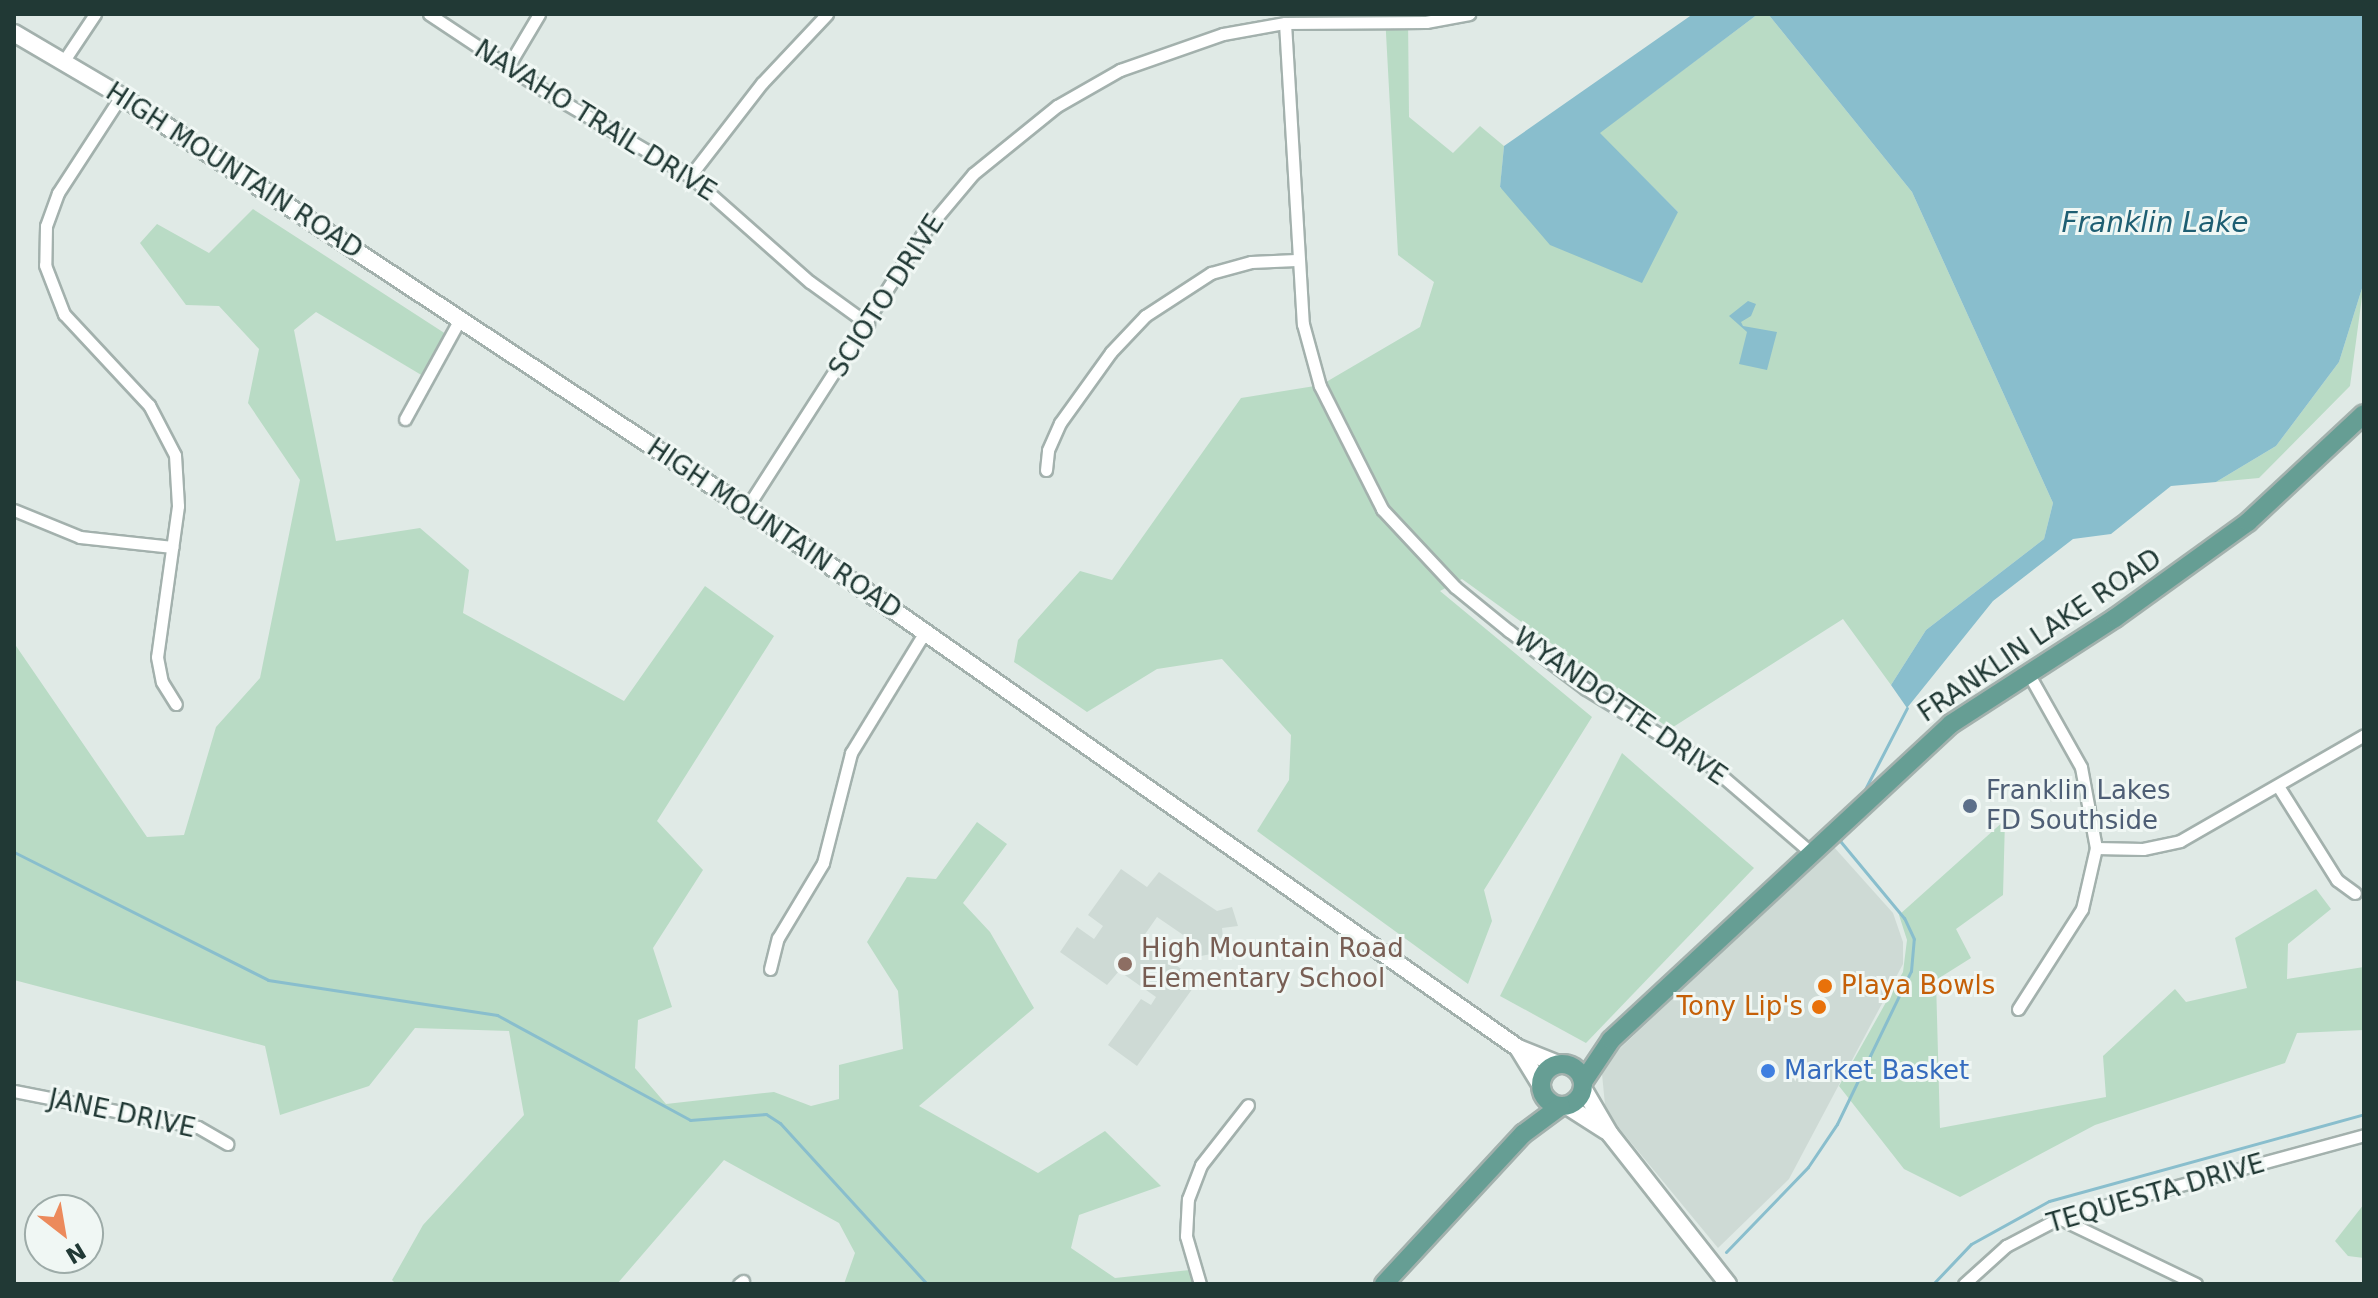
<!DOCTYPE html>
<html>
<head>
<meta charset="utf-8">
<style>
  body { margin:0 }
  #map { position:relative; width:2378px; height:1298px; overflow:hidden; background:#e0eae6; font-family:"DejaVu Sans",sans-serif }
  div>[style] { position:absolute }
  [style*='--x'] { left:calc(var(--x)*1px); top:calc(var(--y)*1px); width:calc(var(--w)*1px); rotate:calc(var(--a)*1deg) }
  .built>* { inset:0; background:#cedad5 }
  .green>* { inset:0; background:#b9dbc5 }
  .water>* { inset:0; background:#89becd }
  .stream>* { height:3px; margin:-1.5px; padding:0 1.5px; transform-origin:1.5px; border-radius:1.5px; background:#89becd }
  .roads { filter:drop-shadow(2px 0 #a3b1ad) drop-shadow(-2px 0 #a3b1ad) drop-shadow(0 2px #a3b1ad) drop-shadow(0 -2px #a3b1ad) }
  .street>* { height:11px; margin:-5.5px; padding:0 5.5px; transform-origin:5.5px; border-radius:5.5px; background:#fff }
  .secondary>* { height:16px; margin:-8px; padding:0 8px; transform-origin:8px; border-radius:8px; background:#fff }
  .primary>* { height:18px; margin:-9px; padding:0 9px; transform-origin:9px; border-radius:9px; background:#669e94 }
  .primary>.ring { margin:-9px; padding:0; box-sizing:content-box; background:none; border:18px solid #669e94; border-radius:50% }
  .dots>* { width:22px; height:22px; translate:-50% -50%; box-sizing:border-box; border:4px solid #f0f7f4; border-radius:50% }
  span { translate:-50% -50%; white-space:nowrap; text-align:center; line-height:1.15; -webkit-text-stroke:6px #f0f7f4; paint-order:stroke }
  .street-label { font-size:26px; color:#213935 }
  .service-label { font-size:26px; color:#4e5e75 }
  .left { translate:0 -50%; text-align:left }
  .education-label { font-size:26px; color:#785e54 }
  .food-label { font-size:26px; color:#c56008 }
  .right { translate:-100% -50%; text-align:right }
  .shop-label { font-size:26px; color:#366cbe }
  .water-label { font-size:28px; color:#1e5e72; font-style:italic }
  .frame { position:absolute; inset:0; border:16px solid #213935; pointer-events:none }
  .north { position:absolute; left:24px; top:1194px; width:80px; height:80px; box-sizing:border-box; background:#f0f7f4; border:2px solid #9daba8; border-radius:50%; rotate:149deg; font-size:22px; font-weight:700; line-height:32px; text-align:center; color:#213935 }
  .north::after { content:''; display:block; margin:auto; width:28px; height:36px; background:#ec8a5c; clip-path:polygon(50% 0,100% 100%,50% 72%,0 100%) }
</style>
</head>
<body>
<div id="map">
  <div class="built">
    <div style="clip-path:polygon(1833px 846px,1893px 913px,1903px 942px,1903px 964px,1789px 1179px,1718px 1248px,1614px 1122px,1605px 1105px,1602px 1074px,1611px 1057px)"></div>
    <div style="clip-path:polygon(1121px 869px,1147px 887px,1159px 872px,1217px 911px,1232px 907px,1238px 926px,1222px 928px,1223px 938px,1213px 940px,1216px 953px,1196px 957px,1195px 943px,1157px 917px,1141px 940px,1198px 981px,1137px 1066px,1108px 1045px,1141px 999px,1151px 1005px,1156px 997px,1119px 971px,1107px 985px,1060px 952px,1077px 927px,1094px 939px,1103px 926px,1088px 915px)"></div>
  </div>
  <div class="green">
    <div style="clip-path:polygon(1758px 14px,1768px 14px,1912px 192px,2053px 503px,2044px 539px,1926px 630px,1891px 685px,1843px 619px,1670px 729px,1462px 579px,1440px 591px,1592px 717px,1484px 890px,1492px 921px,1468px 984px,1257px 831px,1289px 780px,1291px 735px,1222px 659px,1157px 669px,1087px 712px,1014px 662px,1018px 640px,1080px 571px,1112px 580px,1241px 398px,1321px 385px,1420px 327px,1434px 282px,1398px 255px,1385px 15px,1408px 16px,1409px 117px,1453px 153px,1480px 126px,1504px 146px,1500px 188px,1678px 212px,1599px 133px)"></div>
    <div style="clip-path:polygon(253px 209px,449px 336px,423px 376px,316px 312px,294px 330px,336px 541px,420px 528px,469px 570px,463px 613px,624px 701px,705px 586px,774px 636px,657px 821px,703px 870px,653px 948px,672px 1007px,638px 1020px,635px 1068px,666px 1104px,774px 1092px,811px 1106px,839px 1099px,839px 1065px,903px 1049px,898px 991px,867px 942px,907px 877px,936px 879px,977px 822px,1007px 844px,963px 903px,990px 932px,1034px 1008px,919px 1106px,1038px 1173px,1105px 1131px,1161px 1186px,1079px 1215px,1071px 1248px,1115px 1278px,1199px 1269px,1202px 1284px,844px 1284px,855px 1253px,839px 1223px,724px 1160px,617px 1284px,396px 1284px,392px 1280px,423px 1225px,524px 1115px,509px 1031px,415px 1028px,369px 1086px,280px 1115px,265px 1046px,14px 980px,14px 643px,147px 837px,184px 835px,216px 727px,260px 678px,300px 480px,248px 403px,259px 349px,219px 306px,186px 305px,140px 243px,157px 224px,209px 253px)"></div>
    <div style="clip-path:polygon(2364px 282px,2350px 386px,2259px 478px,2216px 482px,2276px 446px,2339px 362px)"></div>
    <div style="clip-path:polygon(1622px 753px,1754px 868px,1586px 1043px,1500px 996px)"></div>
    <div style="clip-path:polygon(2005px 820px,2003px 895px,1956px 929px,1971px 958px,1936px 980px,1940px 1128px,2106px 1097px,2103px 1056px,2175px 989px,2186px 1002px,2247px 988px,2235px 938px,2316px 889px,2331px 909px,2288px 944px,2287px 979px,2364px 967px,2364px 1030px,2297px 1033px,2285px 1063px,2095px 1125px,1960px 1197px,1904px 1169px,1839px 1086px,1903px 972px,1907px 940px,1899px 915px)"></div>
    <div style="clip-path:polygon(2364px 1204px,2364px 1258px,2348px 1256px,2335px 1241px)"></div>
  </div>
  <div class="water">
    <div style="clip-path:polygon(1693px 14px,1758px 14px,1600px 133px,1678px 212px,1642px 283px,1550px 245px,1500px 187px,1504px 146px)"></div>
    <div style="clip-path:polygon(1768px 14px,2364px 14px,2364px 282px,2339px 362px,2276px 446px,2216px 482px,2171px 486px,2111px 534px,2073px 539px,1993px 601px,1907px 708px,1891px 685px,1926px 630px,2044px 539px,2053px 503px,1912px 192px)"></div>
    <div style="clip-path:polygon(1748px 301px,1756px 304px,1751px 316px,1741px 322px,1743px 326px,1777px 332px,1767px 370px,1739px 364px,1747px 332px,1729px 316px)"></div>
  </div>
  <div class="stream">
    <div style="--x:1861;--y:797;--w:100;--a:-62.7"></div>
    <div style="--x:14;--y:852;--w:284;--a:26.7"></div>
    <div style="--x:268;--y:980;--w:232;--a:8.7"></div>
    <div style="--x:497;--y:1015;--w:220;--a:28.5"></div>
    <div style="--x:690;--y:1120;--w:76;--a:-4.5"></div>
    <div style="--x:766;--y:1114;--w:17;--a:33"></div>
    <div style="--x:780;--y:1123;--w:218;--a:47.6"></div>
    <div style="--x:1726;--y:1252;--w:118;--a:-46"></div>
    <div style="--x:1808;--y:1167;--w:52;--a:-56"></div>
    <div style="--x:1837;--y:1124;--w:170;--a:-64.2"></div>
    <div style="--x:1911;--y:971;--w:32;--a:-85"></div>
    <div style="--x:1914;--y:939;--w:23;--a:-115"></div>
    <div style="--x:1904;--y:918;--w:100;--a:-129.7"></div>
    <div style="--x:1840;--y:841;--w:6;--a:-59"></div>
    <div style="--x:1933;--y:1284;--w:55;--a:-46.5"></div>
    <div style="--x:1971;--y:1244;--w:89;--a:-28.9"></div>
    <div style="--x:2049;--y:1201;--w:327;--a:-15.4"></div>
  </div>
  <div class="roads">
    <div class="street">
      <div style="--x:429;--y:14;--w:143;--a:33.6"></div>
      <div style="--x:548;--y:93;--w:164;--a:30.3"></div>
      <div style="--x:690;--y:176;--w:160;--a:41.5"></div>
      <div style="--x:810;--y:282;--w:72;--a:35.9"></div>
      <div style="--x:1285;--y:23;--w:302;--a:86.6"></div>
      <div style="--x:1303;--y:324;--w:64;--a:74.7"></div>
      <div style="--x:1320;--y:386;--w:138;--a:63.2"></div>
      <div style="--x:1382;--y:509;--w:107;--a:46.9"></div>
      <div style="--x:1455;--y:587;--w:70;--a:39.2"></div>
      <div style="--x:1509;--y:631;--w:96;--a:37"></div>
      <div style="--x:1586;--y:689;--w:143;--a:31.6"></div>
      <div style="--x:1708;--y:764;--w:133;--a:40.7"></div>
      <div style="--x:63;--y:62;--w:58;--a:-56.3"></div>
      <div style="--x:507;--y:68;--w:63;--a:-59.3"></div>
      <div style="--x:121;--y:96;--w:116;--a:123"></div>
      <div style="--x:58;--y:193;--w:35;--a:110"></div>
      <div style="--x:46;--y:226;--w:39;--a:91"></div>
      <div style="--x:45;--y:265;--w:53;--a:68.8"></div>
      <div style="--x:64;--y:314;--w:125;--a:47"></div>
      <div style="--x:149;--y:405;--w:56;--a:62.5"></div>
      <div style="--x:175;--y:455;--w:51;--a:86.6"></div>
      <div style="--x:178;--y:506;--w:152;--a:97.9"></div>
      <div style="--x:157;--y:657;--w:25;--a:79"></div>
      <div style="--x:162;--y:682;--w:26;--a:58"></div>
      <div style="--x:690;--y:176;--w:118;--a:-52.3"></div>
      <div style="--x:762;--y:83;--w:95;--a:-46.7"></div>
      <div style="--x:405;--y:419;--w:114;--a:-61.2"></div>
      <div style="--x:1046;--y:470;--w:20;--a:-84"></div>
      <div style="--x:1048;--y:450;--w:30;--a:-66"></div>
      <div style="--x:1060;--y:423;--w:87;--a:-54.3"></div>
      <div style="--x:1111;--y:352;--w:50;--a:-46.6"></div>
      <div style="--x:1145;--y:316;--w:79;--a:-33.1"></div>
      <div style="--x:1211;--y:273;--w:41;--a:-15.4"></div>
      <div style="--x:1251;--y:262;--w:45;--a:-2.5"></div>
      <div style="--x:746;--y:509;--w:324;--a:-57.3"></div>
      <div style="--x:921;--y:236;--w:81;--a:-50"></div>
      <div style="--x:973;--y:174;--w:108;--a:-39"></div>
      <div style="--x:1057;--y:106;--w:73;--a:-29.7"></div>
      <div style="--x:1120;--y:70;--w:109;--a:-19.3"></div>
      <div style="--x:1223;--y:34;--w:63;--a:-10.1"></div>
      <div style="--x:1285;--y:23;--w:141;--a:-0.4"></div>
      <div style="--x:1426;--y:22;--w:44;--a:-10.5"></div>
      <div style="--x:14;--y:510;--w:71;--a:22.2"></div>
      <div style="--x:80;--y:537;--w:93;--a:6.2"></div>
      <div style="--x:2278;--y:786;--w:111;--a:57.9"></div>
      <div style="--x:2337;--y:880;--w:22;--a:36"></div>
      <div style="--x:2096;--y:848;--w:47;--a:1.2"></div>
      <div style="--x:2143;--y:849;--w:38;--a:-12"></div>
      <div style="--x:2180;--y:841;--w:212;--a:-29.9"></div>
      <div style="--x:770;--y:969;--w:32;--a:-76"></div>
      <div style="--x:778;--y:938;--w:87;--a:-59"></div>
      <div style="--x:823;--y:863;--w:114;--a:-75.7"></div>
      <div style="--x:851;--y:753;--w:142;--a:-58.6"></div>
      <div style="--x:2018;--y:1009;--w:119;--a:-57.4"></div>
      <div style="--x:2082;--y:909;--w:63;--a:-77.1"></div>
      <div style="--x:2096;--y:848;--w:82;--a:-100.5"></div>
      <div style="--x:2081;--y:767;--w:108;--a:-119.4"></div>
      <div style="--x:14;--y:1091;--w:187;--a:11.1"></div>
      <div style="--x:198;--y:1127;--w:34;--a:30"></div>
      <div style="--x:2059;--y:1218;--w:152;--a:25.7"></div>
      <div style="--x:739;--y:1284;--w:5;--a:-37"></div>
      <div style="--x:1200;--y:1284;--w:50;--a:-106.3"></div>
      <div style="--x:1186;--y:1236;--w:37;--a:-87"></div>
      <div style="--x:1188;--y:1199;--w:36;--a:-69"></div>
      <div style="--x:1201;--y:1165;--w:76;--a:-51.9"></div>
      <div style="--x:1964;--y:1284;--w:57;--a:-42.1"></div>
      <div style="--x:2006;--y:1246;--w:60;--a:-27.8"></div>
      <div style="--x:2059;--y:1218;--w:316;--a:-15.2"></div>
    </div>
    <div class="secondary">
      <div style="--x:14;--y:33;--w:124;--a:30.5"></div>
      <div style="--x:121;--y:96;--w:785;--a:33.41"></div>
      <div style="--x:776;--y:528;--w:906;--a:35.02"></div>
      <div style="--x:1518;--y:1048;--w:43;--a:21.8"></div>
      <div style="--x:1518;--y:1048;--w:42;--a:58.6"></div>
      <div style="--x:1583;--y:1088;--w:53;--a:59.6"></div>
      <div style="--x:1610;--y:1134;--w:191;--a:51.8"></div>
      <div style="--x:1567;--y:1106;--w:46;--a:32.7"></div>
    </div>
    <div class="primary">
      <div class="ring" style="left:1541px;top:1064px;width:24px;height:24px"></div>
      <div style="--x:1583;--y:1082;--w:50;--a:-56.3"></div>
      <div style="--x:1611;--y:1040;--w:464;--a:-42.9"></div>
      <div style="--x:1951;--y:724;--w:195;--a:-32.9"></div>
      <div style="--x:2115;--y:618;--w:164;--a:-35.8"></div>
      <div style="--x:2248;--y:522;--w:158;--a:-43"></div>
      <div style="--x:1384;--y:1284;--w:205;--a:-47.2"></div>
      <div style="--x:1523;--y:1134;--w:47;--a:-36.4"></div>
    </div>
  </div>
  <div class="dots">
    <div style="left:1970px;top:806px;background:#5c6f8a"></div>
    <div style="left:1125px;top:964px;background:#8d6e63"></div>
    <div style="left:1825px;top:986px;background:#e8710a"></div>
    <div style="left:1819px;top:1007px;background:#e8710a"></div>
    <div style="left:1768px;top:1071px;background:#3f7fe0"></div>
  </div>
  <div class="street-label">
    <span style="left:595px;top:121px;rotate:32deg">NAVAHO TRAIL DRIVE</span>
    <span style="left:234px;top:171px;rotate:33deg">HIGH MOUNTAIN ROAD</span>
    <span style="left:887px;top:296px;rotate:-57deg">SCIOTO DRIVE</span>
    <span style="left:774px;top:529px;rotate:34deg">HIGH MOUNTAIN ROAD</span>
    <span style="left:2040px;top:636px;rotate:-34deg">FRANKLIN LAKE ROAD</span>
    <span style="left:1620px;top:707px;rotate:35deg">WYANDOTTE DRIVE</span>
    <span style="left:122px;top:1114px;rotate:12deg">JANE DRIVE</span>
    <span style="left:2156px;top:1194px;rotate:-16deg">TEQUESTA DRIVE</span>
  </div>
  <div class="service-label">
    <span class="left" style="left:1986px;top:806px">Franklin Lakes<br>FD Southside</span>
  </div>
  <div class="education-label">
    <span class="left" style="left:1141px;top:964px">High Mountain Road<br>Elementary School</span>
  </div>
  <div class="food-label">
    <span class="left" style="left:1841px;top:986px">Playa Bowls</span>
    <span class="right" style="left:1803px;top:1007px">Tony Lip's</span>
  </div>
  <div class="shop-label">
    <span class="left" style="left:1784px;top:1071px">Market Basket</span>
  </div>
  <div class="water-label">
    <span style="left:2155px;top:223px">Franklin Lake</span>
  </div>
  <div class="frame"></div>
  <div class="north">N</div>
</div>
</body>
</html>
